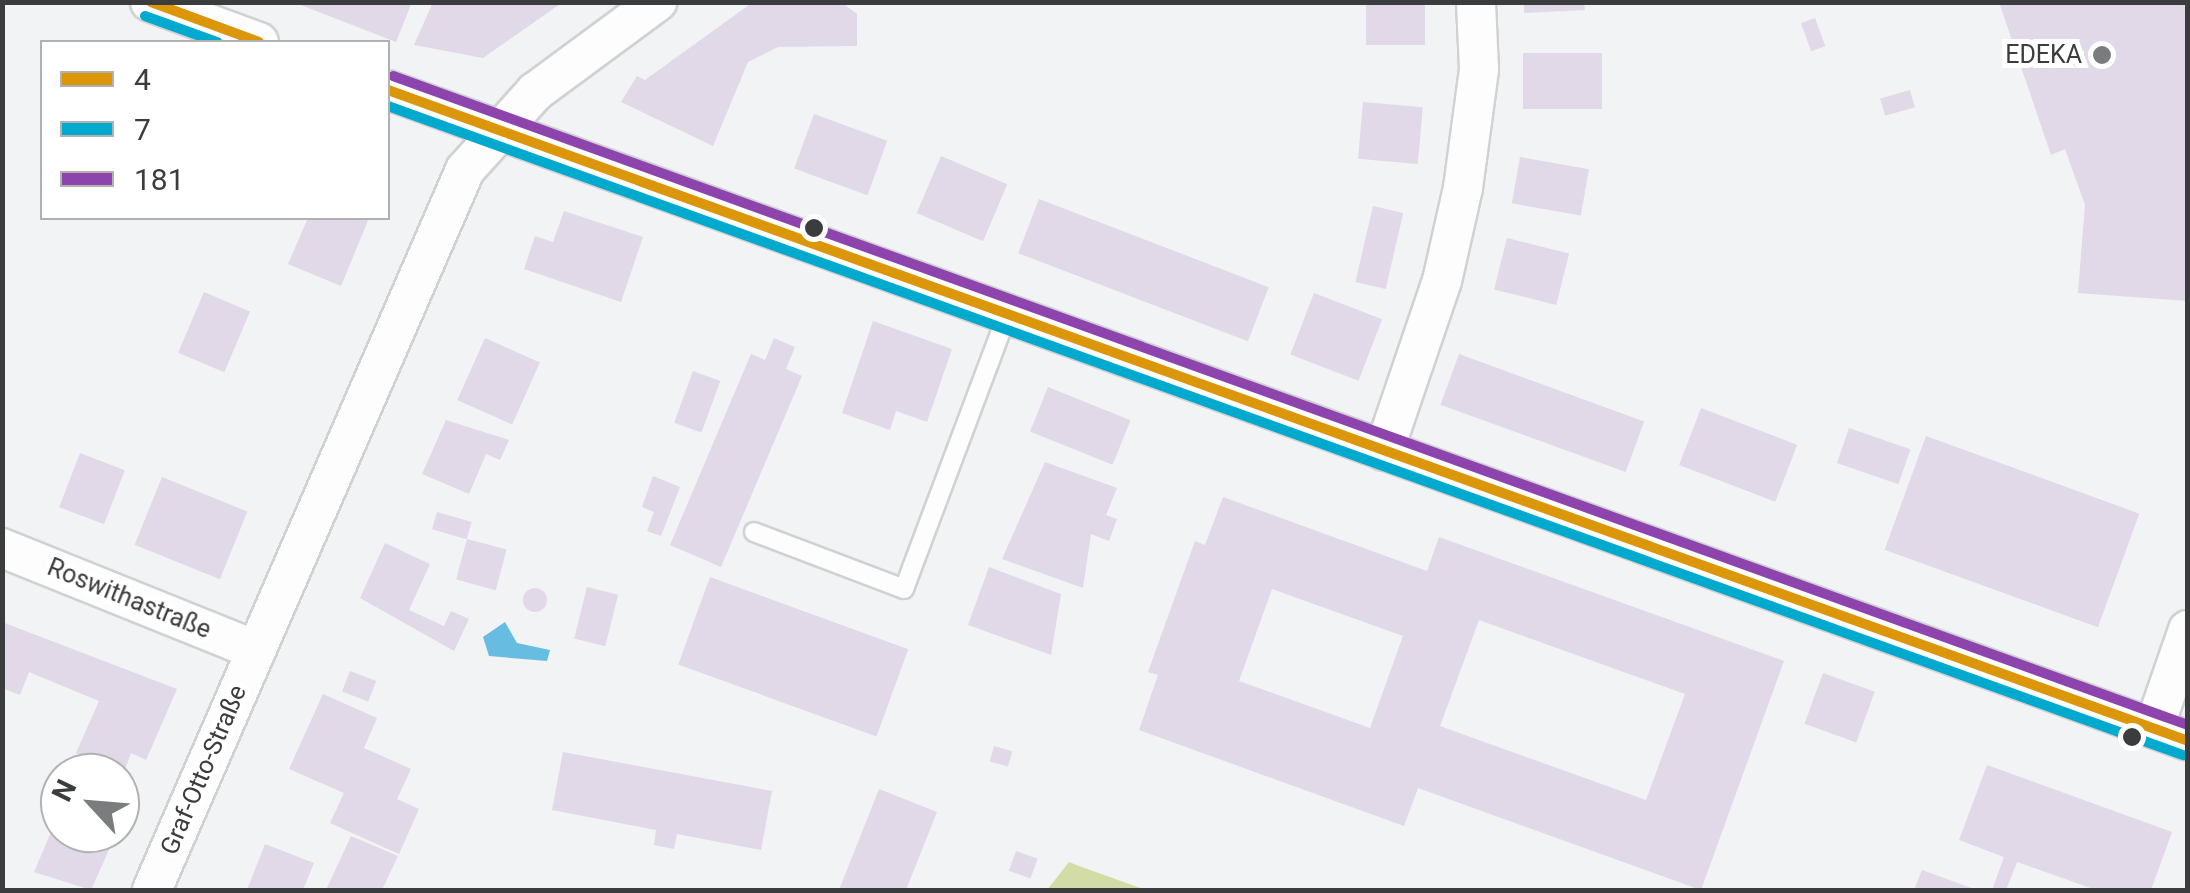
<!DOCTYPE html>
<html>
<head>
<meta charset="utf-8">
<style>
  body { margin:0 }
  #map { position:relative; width:2190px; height:893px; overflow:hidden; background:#f2f3f4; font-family:Roboto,sans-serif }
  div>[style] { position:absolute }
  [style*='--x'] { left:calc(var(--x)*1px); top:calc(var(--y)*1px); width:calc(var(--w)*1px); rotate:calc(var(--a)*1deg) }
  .green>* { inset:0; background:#d3dca6 }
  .water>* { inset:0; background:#67bce2 }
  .building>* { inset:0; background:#e1d8e8; transform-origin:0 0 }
  .round { border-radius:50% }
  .roads { filter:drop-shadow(2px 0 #d0d1d2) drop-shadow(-2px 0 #d0d1d2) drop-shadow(0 2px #d0d1d2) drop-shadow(0 -2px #d0d1d2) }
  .lane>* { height:18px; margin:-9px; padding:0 9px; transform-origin:9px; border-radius:9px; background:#fdfdfd }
  .street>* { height:38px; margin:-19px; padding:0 19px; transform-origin:19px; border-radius:19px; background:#fdfdfd }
  .bus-1>* { height:10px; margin:-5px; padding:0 5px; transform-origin:5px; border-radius:5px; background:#db9609 }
  .bus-2>* { height:10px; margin:-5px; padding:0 5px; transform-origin:5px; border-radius:5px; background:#00a9ce }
  .bus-3>* { height:10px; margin:-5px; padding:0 5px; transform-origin:5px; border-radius:5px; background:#8e44ad }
  .dots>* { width:28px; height:28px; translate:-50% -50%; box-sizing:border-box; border:5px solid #fff; border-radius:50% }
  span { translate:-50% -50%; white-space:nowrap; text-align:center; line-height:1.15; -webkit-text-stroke:10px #fff; paint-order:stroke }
  .poi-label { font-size:25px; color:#3b3c3d }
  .right { translate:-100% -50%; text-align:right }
  .street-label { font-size:25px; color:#3b3c3d }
  .frame { position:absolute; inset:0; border:5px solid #3b3c3d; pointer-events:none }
  .legend { position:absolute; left:40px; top:40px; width:350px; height:180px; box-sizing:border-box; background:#fff; border:2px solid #b1b1b1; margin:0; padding:12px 18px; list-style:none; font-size:30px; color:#3b3c3d }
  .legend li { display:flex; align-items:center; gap:20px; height:50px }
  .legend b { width:50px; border:2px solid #b1b1b1 }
  .north { position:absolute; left:40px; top:753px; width:100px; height:100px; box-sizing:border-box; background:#fff; border:2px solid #b1b1b1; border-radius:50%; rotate:296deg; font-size:28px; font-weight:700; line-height:40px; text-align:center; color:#3b3c3d }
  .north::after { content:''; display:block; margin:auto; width:35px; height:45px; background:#7b7c7d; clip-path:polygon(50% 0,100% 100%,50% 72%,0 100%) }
</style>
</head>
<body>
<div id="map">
  <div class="green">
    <div style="clip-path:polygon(1069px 862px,1079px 866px,1146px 890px,1047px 890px)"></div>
  </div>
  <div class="water">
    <div style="clip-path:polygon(505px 622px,517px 643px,550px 650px,547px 661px,489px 656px,483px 637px)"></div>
  </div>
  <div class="building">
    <div style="clip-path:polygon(293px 2px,412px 2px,396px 42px)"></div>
    <div style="clip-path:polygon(433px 2px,563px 2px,483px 58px,414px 45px)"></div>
    <div style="clip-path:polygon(753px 2px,841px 2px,857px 14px,857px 46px,778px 47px,748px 62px,713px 146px,621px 102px,637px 76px,645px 80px)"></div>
    <div style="left:1366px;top:2px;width:59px;height:43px"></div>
    <div style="clip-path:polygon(1524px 2px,1584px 2px,1585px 10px,1524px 13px)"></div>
    <div style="clip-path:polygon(1999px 2px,2188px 2px,2188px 301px,2078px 293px,2085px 205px,2065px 149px,2051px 155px)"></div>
    <div style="left:1815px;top:18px;width:30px;height:15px;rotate:70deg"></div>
    <div style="left:1523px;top:53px;width:79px;height:56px"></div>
    <div style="left:1910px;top:90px;width:18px;height:31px;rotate:74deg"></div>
    <div style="left:1363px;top:102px;width:60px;height:57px;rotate:5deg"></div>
    <div style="left:814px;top:114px;width:78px;height:58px;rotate:20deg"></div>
    <div style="left:941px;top:156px;width:72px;height:62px;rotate:23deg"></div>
    <div style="left:1520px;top:157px;width:70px;height:47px;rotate:10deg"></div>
    <div style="left:1039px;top:199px;width:246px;height:58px;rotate:21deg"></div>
    <div style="left:1373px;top:206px;width:31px;height:78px;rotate:13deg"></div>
    <div style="clip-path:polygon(564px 211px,643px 237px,621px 302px,524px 269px,535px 236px,553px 242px)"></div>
    <div style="clip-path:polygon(308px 218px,369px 218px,341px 286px,288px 264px)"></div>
    <div style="left:1507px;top:238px;width:64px;height:53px;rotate:14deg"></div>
    <div style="left:204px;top:292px;width:50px;height:66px;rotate:23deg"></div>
    <div style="left:1314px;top:293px;width:73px;height:66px;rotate:21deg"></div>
    <div style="clip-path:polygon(873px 321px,952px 349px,927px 422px,896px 411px,890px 430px,842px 413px)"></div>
    <div style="left:485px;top:338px;width:60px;height:68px;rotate:24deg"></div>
    <div style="clip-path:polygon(774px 338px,795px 347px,786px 369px,802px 376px,721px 567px,670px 545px,751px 354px,765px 360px)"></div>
    <div style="left:1459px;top:354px;width:197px;height:54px;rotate:20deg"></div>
    <div style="left:693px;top:371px;width:29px;height:55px;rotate:20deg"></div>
    <div style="left:1048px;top:387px;width:89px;height:48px;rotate:22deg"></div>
    <div style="left:1701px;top:408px;width:103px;height:61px;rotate:21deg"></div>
    <div style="clip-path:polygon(446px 420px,509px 440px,500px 460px,486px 454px,469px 494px,422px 474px)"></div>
    <div style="left:1849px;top:428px;width:65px;height:37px;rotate:19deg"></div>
    <div style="left:1926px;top:436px;width:227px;height:121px;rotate:20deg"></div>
    <div style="left:80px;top:453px;width:48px;height:58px;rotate:21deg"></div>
    <div style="clip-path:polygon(1045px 462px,1117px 488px,1106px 515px,1117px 519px,1109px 541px,1091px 534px,1083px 588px,1002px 559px)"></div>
    <div style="clip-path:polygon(653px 476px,680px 487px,661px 536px,647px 531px,654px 512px,642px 507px)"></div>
    <div style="left:162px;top:477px;width:92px;height:73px;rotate:22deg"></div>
    <div style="clip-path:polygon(evenodd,1223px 497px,1427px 571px,1439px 537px,1784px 661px,1701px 890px,1418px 788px,1404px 826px,1139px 730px,1158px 675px,1148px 672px,1195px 541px,1205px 545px,1223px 497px,1272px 589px,1403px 636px,1370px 728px,1239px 681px,1272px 589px,1223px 497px,1479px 620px,1685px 694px,1646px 800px,1440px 726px,1479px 620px)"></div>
    <div style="left:437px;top:512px;width:36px;height:18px;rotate:16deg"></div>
    <div style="left:467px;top:539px;width:41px;height:42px;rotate:15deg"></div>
    <div style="clip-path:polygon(385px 543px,430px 564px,409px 610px,444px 626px,451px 611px,469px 619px,454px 651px,360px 598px)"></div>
    <div style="clip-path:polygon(989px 567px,1061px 594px,1051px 655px,968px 625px)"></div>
    <div style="left:710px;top:577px;width:211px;height:93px;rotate:20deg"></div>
    <div style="left:587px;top:587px;width:32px;height:53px;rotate:14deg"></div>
    <div class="round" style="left:523px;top:588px;width:24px;height:24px"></div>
    <div style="clip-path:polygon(2px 622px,177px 689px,146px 760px,131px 753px,123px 774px,76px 753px,99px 701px,29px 672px,20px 695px,2px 688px)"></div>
    <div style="left:350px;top:671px;width:28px;height:22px;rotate:21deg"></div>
    <div style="left:1823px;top:673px;width:55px;height:54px;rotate:20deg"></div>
    <div style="clip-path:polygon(323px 694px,377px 718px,364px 748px,411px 769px,397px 799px,419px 809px,399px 854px,330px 823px,344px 793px,289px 769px)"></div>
    <div style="left:994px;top:746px;width:19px;height:16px;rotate:16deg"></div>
    <div style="clip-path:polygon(563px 752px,772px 791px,761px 850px,677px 834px,674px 849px,654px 845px,656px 830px,552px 810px)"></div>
    <div style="clip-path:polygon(1987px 765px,2172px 832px,2151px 890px,2096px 890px,2017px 862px,2006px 890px,1992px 890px,2004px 857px,1959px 840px)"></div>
    <div style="clip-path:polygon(879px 789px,937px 812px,906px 890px,839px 890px)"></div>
    <div style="clip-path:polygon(60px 811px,60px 833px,113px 841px,91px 890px,34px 872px)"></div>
    <div style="clip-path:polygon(351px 836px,398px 856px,382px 890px,327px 888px)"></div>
    <div style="clip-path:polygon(265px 844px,314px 863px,303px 890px,247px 890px)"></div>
    <div style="left:1016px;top:851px;width:23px;height:21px;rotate:20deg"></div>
    <div style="clip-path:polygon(1922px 870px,1977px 890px,1914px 890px)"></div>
  </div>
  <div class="roads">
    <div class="lane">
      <div style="--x:754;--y:532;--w:160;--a:20.8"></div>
      <div style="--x:904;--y:589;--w:290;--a:-69.4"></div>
    </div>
    <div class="street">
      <div style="--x:150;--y:2;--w:116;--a:20.2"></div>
      <div style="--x:388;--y:90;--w:1914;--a:19.88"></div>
      <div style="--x:1384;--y:451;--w:180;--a:-71.2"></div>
      <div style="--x:1442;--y:281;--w:95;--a:-77.3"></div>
      <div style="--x:1463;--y:188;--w:120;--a:-82.3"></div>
      <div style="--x:1479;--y:69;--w:67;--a:-92.6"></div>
      <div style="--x:2;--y:548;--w:274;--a:21.9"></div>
      <div style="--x:2154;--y:728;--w:104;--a:-70.9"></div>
      <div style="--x:152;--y:890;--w:785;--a:-66.5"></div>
      <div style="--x:465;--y:170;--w:105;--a:-48.1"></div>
      <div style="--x:535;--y:92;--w:152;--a:-36.4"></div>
    </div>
  </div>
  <div class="bus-1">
    <div style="--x:151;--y:2;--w:115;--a:20.3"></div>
    <div style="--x:388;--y:90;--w:1914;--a:19.88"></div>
  </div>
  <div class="bus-2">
    <div style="--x:145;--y:16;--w:77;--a:19.9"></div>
    <div style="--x:388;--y:106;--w:1909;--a:19.88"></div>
  </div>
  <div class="bus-3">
    <div style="--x:393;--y:76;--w:1909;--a:19.88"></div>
  </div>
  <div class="dots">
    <div style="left:2102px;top:55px;background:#7b7c7d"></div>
    <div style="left:814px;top:228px;background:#3b3c3d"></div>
    <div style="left:2132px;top:737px;background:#3b3c3d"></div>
  </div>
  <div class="poi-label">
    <span class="right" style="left:2082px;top:55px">EDEKA</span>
  </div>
  <div class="street-label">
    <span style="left:129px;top:599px;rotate:22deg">Roswithastraße</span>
    <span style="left:204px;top:770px;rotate:-67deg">Graf-Otto-Straße</span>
  </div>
  <div class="frame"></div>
  <ul class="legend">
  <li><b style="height:12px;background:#db9609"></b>4</li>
  <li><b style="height:12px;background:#00a9ce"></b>7</li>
  <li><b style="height:12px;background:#8e44ad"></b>181</li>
  </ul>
  <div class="north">N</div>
</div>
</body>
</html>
